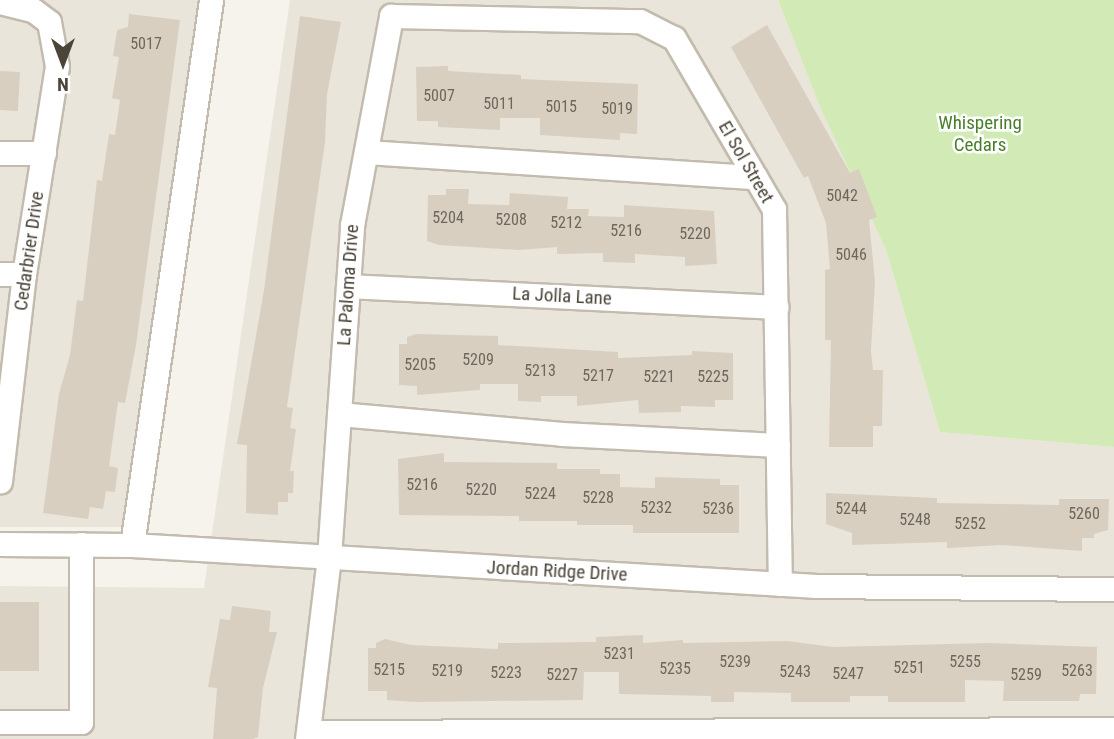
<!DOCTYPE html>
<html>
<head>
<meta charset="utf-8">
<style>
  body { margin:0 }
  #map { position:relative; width:1114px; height:739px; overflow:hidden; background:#f6f3ec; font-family:"Roboto Condensed",sans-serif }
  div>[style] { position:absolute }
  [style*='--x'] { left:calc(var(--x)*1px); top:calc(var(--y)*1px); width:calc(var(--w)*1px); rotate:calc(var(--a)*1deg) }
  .residential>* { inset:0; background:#eae5da }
  .green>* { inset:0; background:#d2eab5 }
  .building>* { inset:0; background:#d8cfc1; transform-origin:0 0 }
  .roads { filter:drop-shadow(2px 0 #c2bbae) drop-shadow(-2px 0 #c2bbae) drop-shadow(0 2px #c2bbae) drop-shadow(0 -2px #c2bbae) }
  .minor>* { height:23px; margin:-11.5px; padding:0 11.5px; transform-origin:11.5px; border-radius:11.5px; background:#fff }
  span { translate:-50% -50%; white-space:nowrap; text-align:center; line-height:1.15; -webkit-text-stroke:5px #fff; paint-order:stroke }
  .number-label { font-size:16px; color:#6e675b }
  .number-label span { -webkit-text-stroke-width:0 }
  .park-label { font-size:19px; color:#4a7f2a }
  .street-label { font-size:19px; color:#4b4439 }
  .north { position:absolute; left:28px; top:28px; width:70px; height:70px; -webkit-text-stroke:5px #fff; paint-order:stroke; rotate:180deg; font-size:19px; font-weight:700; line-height:28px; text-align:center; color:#4b4439 }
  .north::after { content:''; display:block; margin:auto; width:24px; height:32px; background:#4b4439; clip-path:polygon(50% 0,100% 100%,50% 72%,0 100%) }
</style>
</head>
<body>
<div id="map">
  <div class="residential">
    <div style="clip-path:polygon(0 0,215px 0,139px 527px,0 527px)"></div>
    <div style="clip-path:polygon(290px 0,778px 0,820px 107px,886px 250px,940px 432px,1114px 447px,1114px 739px,0 739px,0 586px,204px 588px)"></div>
  </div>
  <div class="green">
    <div style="clip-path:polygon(778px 0,1114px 0,1114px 447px,940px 432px,886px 250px,820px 107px)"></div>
  </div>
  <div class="building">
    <div style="clip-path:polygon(129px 14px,180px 20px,136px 345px,125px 403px,118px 402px,109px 466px,118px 468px,115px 492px,106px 491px,103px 509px,90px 507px,88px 519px,43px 513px,59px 394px,70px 355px,77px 300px,83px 301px,97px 180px,102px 181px,109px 134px,115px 135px,120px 100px,112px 98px,119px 57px,113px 56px,117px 30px,128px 27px)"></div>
    <div style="clip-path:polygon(300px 16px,341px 22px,327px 94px,325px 142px,287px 407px,293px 408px,290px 428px,296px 429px,290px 471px,294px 471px,293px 493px,288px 493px,288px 502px,278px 502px,278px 515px,246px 513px,247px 445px,237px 444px,264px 290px)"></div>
    <div style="clip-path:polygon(767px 25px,850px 173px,859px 169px,877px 217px,869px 220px,875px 281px,871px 351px,873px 370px,883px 370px,882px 426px,873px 426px,873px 447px,829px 447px,831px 340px,825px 340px,825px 270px,830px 269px,826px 223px,808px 176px,804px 178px,731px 47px)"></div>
    <div style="clip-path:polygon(448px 66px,448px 71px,521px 75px,521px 79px,638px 84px,637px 134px,620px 133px,620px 140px,540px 135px,540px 118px,500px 118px,500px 130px,438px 127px,438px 121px,417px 121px,416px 67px)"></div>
    <div style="left:0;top:71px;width:20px;height:39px;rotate:3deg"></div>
    <div style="clip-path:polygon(446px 189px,469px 189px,468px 204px,509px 205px,510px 193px,568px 197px,567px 209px,589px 209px,588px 216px,624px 217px,624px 205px,714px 211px,717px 264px,685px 266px,685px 257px,635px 254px,635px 263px,603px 262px,603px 253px,557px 254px,557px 247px,519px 250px,439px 245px,427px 241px,428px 195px,446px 195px)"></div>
    <div style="clip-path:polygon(416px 334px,498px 336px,498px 345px,618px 352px,618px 358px,692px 355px,692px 351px,733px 353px,733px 400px,715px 400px,715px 407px,681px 406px,681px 412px,639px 413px,638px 400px,577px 406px,577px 396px,541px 396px,541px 402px,518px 401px,518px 384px,480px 384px,480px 390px,417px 395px,417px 386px,399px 385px,399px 344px,407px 344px,407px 337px)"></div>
    <div style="clip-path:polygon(444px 453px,444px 462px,557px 463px,557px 469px,600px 469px,600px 474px,620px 474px,620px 487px,655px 488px,655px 477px,720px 479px,720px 485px,739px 485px,739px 533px,633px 533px,633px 525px,577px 525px,577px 521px,519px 521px,519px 516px,399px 515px,398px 459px)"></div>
    <div style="clip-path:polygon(826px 493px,937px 498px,937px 503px,1059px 505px,1059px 499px,1109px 499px,1108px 530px,1094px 534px,1094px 538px,1082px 538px,1082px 551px,1003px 545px,947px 548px,947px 542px,852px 545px,852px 533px,826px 524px)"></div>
    <div style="left:0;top:602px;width:39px;height:69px"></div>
    <div style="clip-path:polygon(232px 606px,271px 611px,269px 632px,277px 632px,263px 688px,258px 737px,253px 739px,213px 739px,217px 688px,208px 687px,220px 619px,230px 620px)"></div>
    <div style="clip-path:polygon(643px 635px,643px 643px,683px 640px,683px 643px,787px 641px,833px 647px,988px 643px,1097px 647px,1096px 694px,1080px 694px,1079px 701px,1003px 701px,1004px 681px,965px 680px,965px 702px,888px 702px,888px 696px,850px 696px,850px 702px,791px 702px,791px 693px,734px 692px,734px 702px,711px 702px,711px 696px,619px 694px,619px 672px,584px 672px,583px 700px,416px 702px,387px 700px,387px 691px,368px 691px,368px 648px,376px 648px,376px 643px,385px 639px,411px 645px,498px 649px,498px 643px,596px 642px,596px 637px)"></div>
  </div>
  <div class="roads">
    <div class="minor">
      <div style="--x:0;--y:2;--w:34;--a:14"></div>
      <div style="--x:33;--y:10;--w:20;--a:37"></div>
      <div style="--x:49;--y:22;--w:45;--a:79.7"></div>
      <div style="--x:57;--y:66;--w:211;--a:99"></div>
      <div style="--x:24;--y:274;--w:209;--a:96.6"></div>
      <div style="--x:366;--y:152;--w:390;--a:3.7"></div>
      <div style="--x:0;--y:153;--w:44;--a:0"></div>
      <div style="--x:0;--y:274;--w:24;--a:0"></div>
      <div style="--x:348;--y:286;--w:429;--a:2.8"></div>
      <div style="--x:339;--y:414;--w:224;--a:5.1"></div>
      <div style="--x:562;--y:434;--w:216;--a:2.9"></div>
      <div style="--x:0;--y:544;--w:132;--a:0.4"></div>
      <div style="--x:132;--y:545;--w:686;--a:3.43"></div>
      <div style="--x:817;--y:586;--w:297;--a:0.6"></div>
      <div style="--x:132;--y:545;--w:551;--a:-81.75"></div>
      <div style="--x:0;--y:722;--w:81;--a:0"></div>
      <div style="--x:81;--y:722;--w:178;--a:-90"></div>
      <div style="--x:309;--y:732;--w:805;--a:-0.21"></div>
      <div style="--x:307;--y:739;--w:183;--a:-83.1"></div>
      <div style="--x:329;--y:557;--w:333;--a:-86"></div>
      <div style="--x:352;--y:225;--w:213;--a:-79.4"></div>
      <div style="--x:391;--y:16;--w:249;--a:1.2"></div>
      <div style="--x:640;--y:21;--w:38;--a:27"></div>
      <div style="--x:674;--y:38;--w:198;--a:59.7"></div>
      <div style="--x:774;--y:209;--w:375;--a:89.1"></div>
    </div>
  </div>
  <div class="number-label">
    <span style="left:146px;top:44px">5017</span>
    <span style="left:439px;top:96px">5007</span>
    <span style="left:499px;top:104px">5011</span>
    <span style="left:561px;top:107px">5015</span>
    <span style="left:617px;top:109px">5019</span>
    <span style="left:842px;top:196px">5042</span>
    <span style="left:448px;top:218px">5204</span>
    <span style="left:511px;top:220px">5208</span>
    <span style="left:566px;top:223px">5212</span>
    <span style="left:626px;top:231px">5216</span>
    <span style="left:695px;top:234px">5220</span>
    <span style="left:851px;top:255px">5046</span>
    <span style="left:478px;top:360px">5209</span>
    <span style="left:420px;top:365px">5205</span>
    <span style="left:540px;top:371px">5213</span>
    <span style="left:598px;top:376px">5217</span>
    <span style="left:659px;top:377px">5221</span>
    <span style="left:713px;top:377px">5225</span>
    <span style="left:422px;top:485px">5216</span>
    <span style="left:481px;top:490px">5220</span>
    <span style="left:540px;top:494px">5224</span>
    <span style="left:598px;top:498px">5228</span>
    <span style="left:656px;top:508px">5232</span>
    <span style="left:718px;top:509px">5236</span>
    <span style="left:851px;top:509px">5244</span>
    <span style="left:1084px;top:514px">5260</span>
    <span style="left:915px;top:520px">5248</span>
    <span style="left:970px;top:524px">5252</span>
    <span style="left:619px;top:654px">5231</span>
    <span style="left:735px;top:662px">5239</span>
    <span style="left:965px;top:662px">5255</span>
    <span style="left:909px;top:668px">5251</span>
    <span style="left:675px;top:669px">5235</span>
    <span style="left:389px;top:670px">5215</span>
    <span style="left:447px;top:671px">5219</span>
    <span style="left:1077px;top:671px">5263</span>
    <span style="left:795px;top:672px">5243</span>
    <span style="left:506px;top:673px">5223</span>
    <span style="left:848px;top:674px">5247</span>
    <span style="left:562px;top:675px">5227</span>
    <span style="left:1026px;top:675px">5259</span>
  </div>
  <div class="park-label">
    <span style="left:980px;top:134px">Whispering<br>Cedars</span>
  </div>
  <div class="street-label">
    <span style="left:746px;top:162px;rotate:60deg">El Sol Street</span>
    <span style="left:29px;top:251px;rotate:-82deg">Cedarbrier Drive</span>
    <span style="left:348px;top:285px;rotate:-86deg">La Paloma Drive</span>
    <span style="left:562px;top:296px;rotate:3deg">La Jolla Lane</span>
    <span style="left:557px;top:571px;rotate:3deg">Jordan Ridge Drive</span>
  </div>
  <div class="north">N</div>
</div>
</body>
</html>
